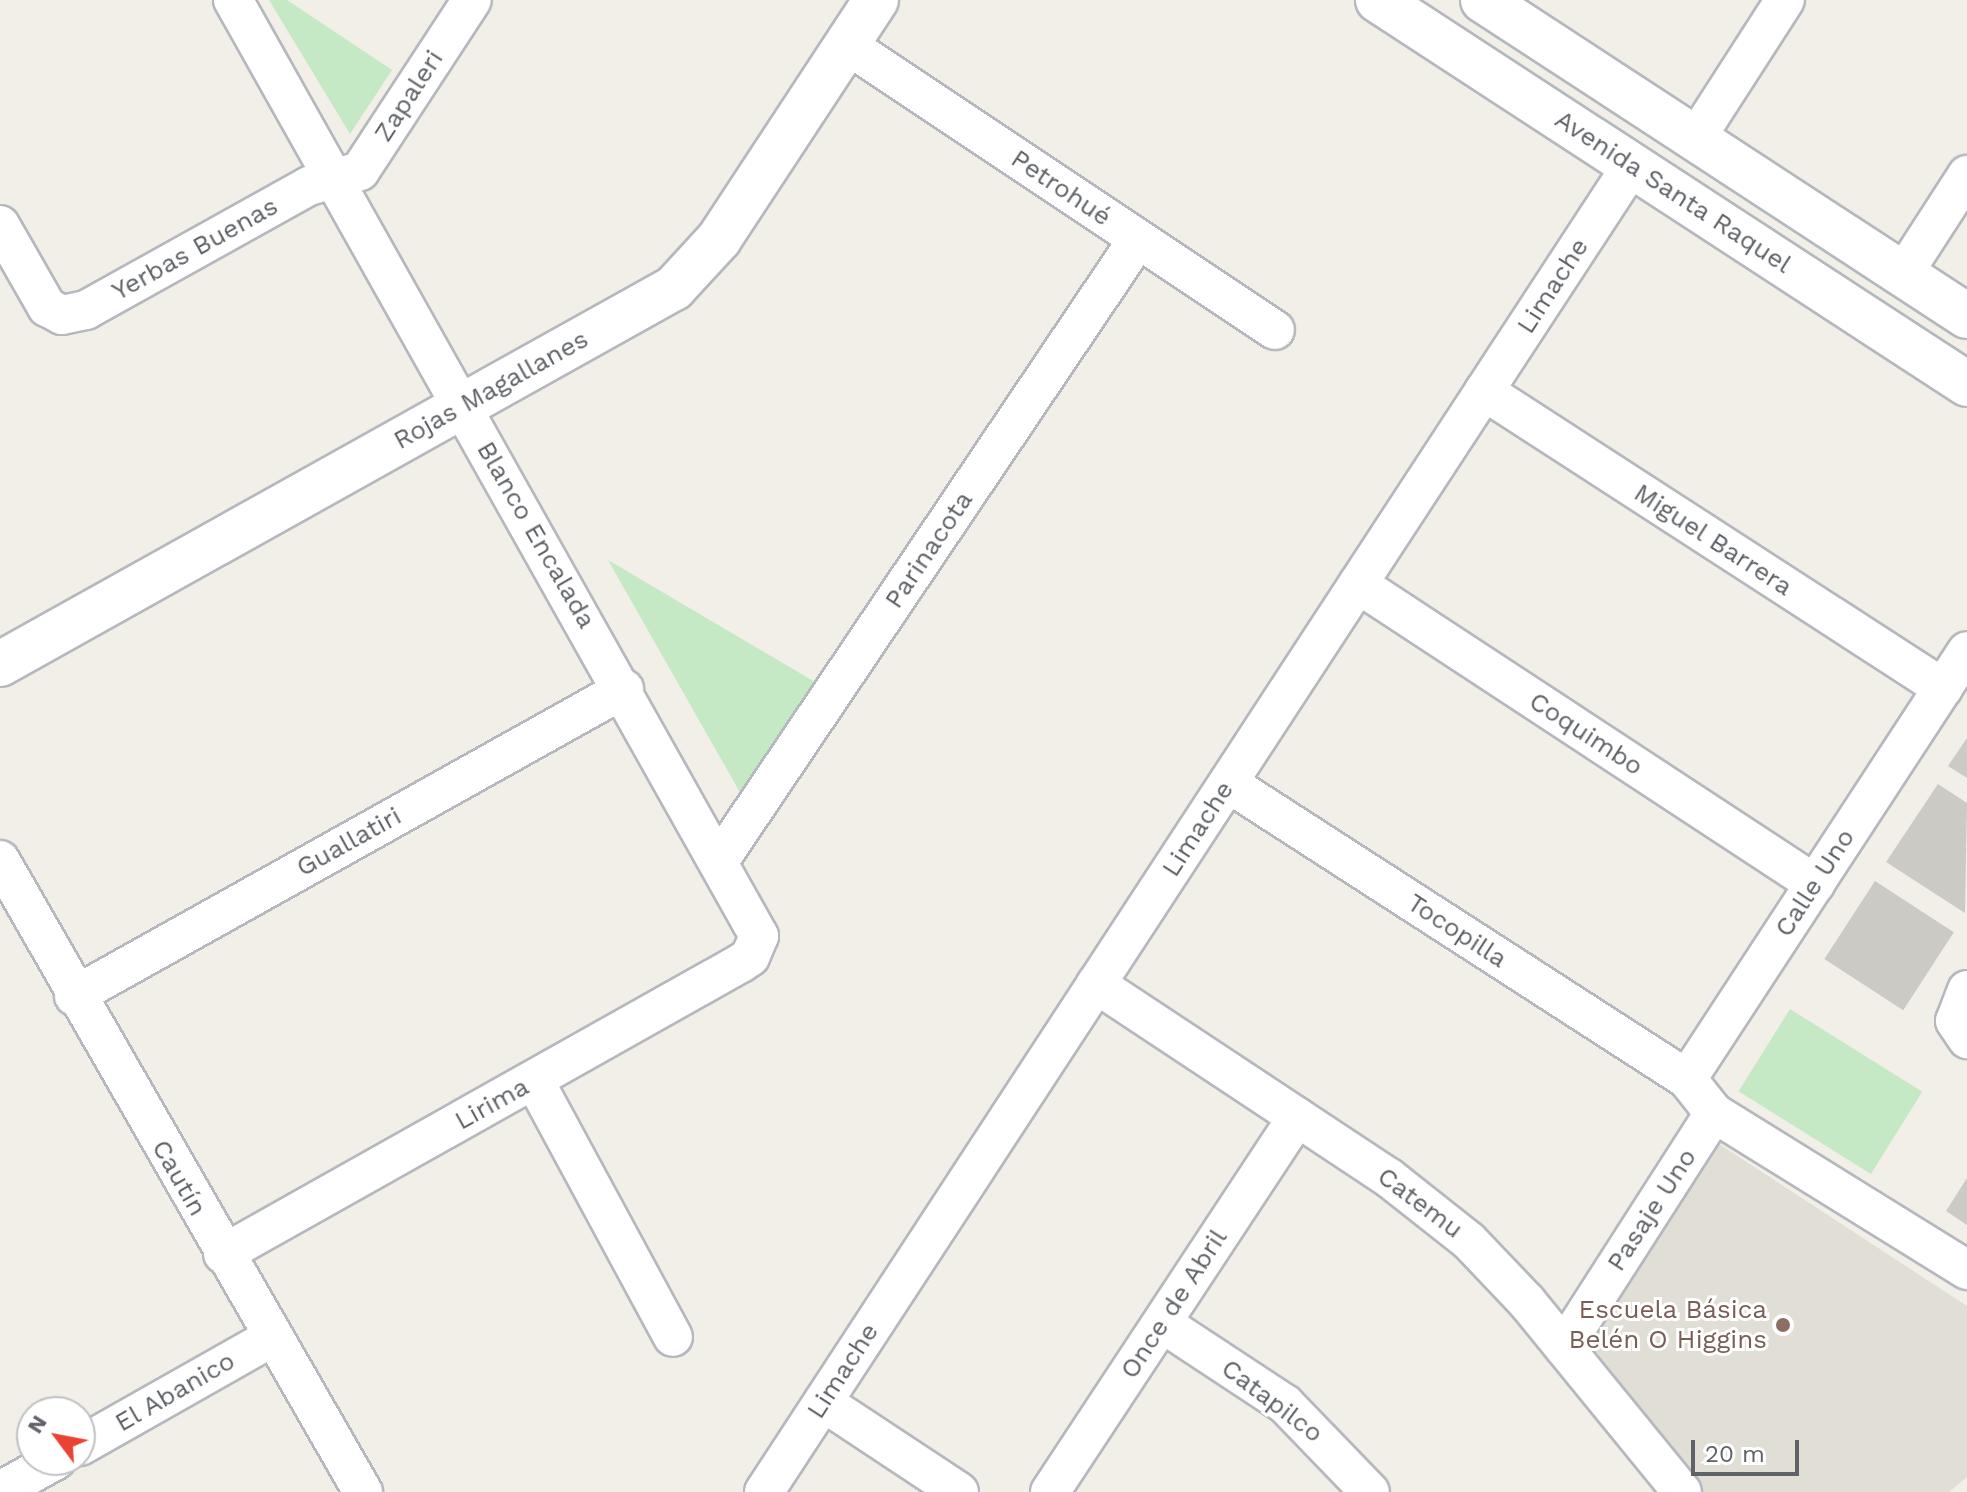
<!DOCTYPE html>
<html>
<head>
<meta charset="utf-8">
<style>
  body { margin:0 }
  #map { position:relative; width:1967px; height:1492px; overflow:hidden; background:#f1efe8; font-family:"Work Sans",sans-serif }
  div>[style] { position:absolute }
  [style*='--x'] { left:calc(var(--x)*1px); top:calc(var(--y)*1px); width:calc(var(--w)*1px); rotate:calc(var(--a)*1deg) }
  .education>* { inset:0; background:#e1ded6 }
  .green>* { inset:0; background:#c5e8c5; transform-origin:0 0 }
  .building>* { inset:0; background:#cccac5; transform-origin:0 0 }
  .roads { filter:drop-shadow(2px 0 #b5b8bc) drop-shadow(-2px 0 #b5b8bc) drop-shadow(0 2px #b5b8bc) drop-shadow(0 -2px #b5b8bc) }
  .minor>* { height:38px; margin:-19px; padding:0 19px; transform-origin:19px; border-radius:19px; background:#fff }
  .tertiary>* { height:44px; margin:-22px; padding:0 22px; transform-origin:22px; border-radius:22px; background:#fff }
  .secondary>* { height:44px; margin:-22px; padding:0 22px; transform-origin:22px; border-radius:22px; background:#fff }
  .dots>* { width:22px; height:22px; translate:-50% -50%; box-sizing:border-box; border:4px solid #fff; border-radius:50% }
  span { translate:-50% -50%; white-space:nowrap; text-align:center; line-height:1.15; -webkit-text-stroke:6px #fff; paint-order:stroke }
  .street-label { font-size:26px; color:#5f6368 }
  .education-label { font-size:26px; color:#785e54 }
  .right { translate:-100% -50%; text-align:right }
  .north { position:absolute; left:16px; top:1396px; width:80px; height:80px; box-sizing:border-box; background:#fff; border:2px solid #bfc1c3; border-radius:50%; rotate:302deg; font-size:22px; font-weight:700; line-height:32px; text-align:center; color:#5f6368 }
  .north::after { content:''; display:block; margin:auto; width:28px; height:36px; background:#ea4335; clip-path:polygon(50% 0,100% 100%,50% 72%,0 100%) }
  .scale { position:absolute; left:1691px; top:1440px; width:108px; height:36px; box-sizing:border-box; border:4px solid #5f6368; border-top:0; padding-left:10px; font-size:24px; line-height:28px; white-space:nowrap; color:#5f6368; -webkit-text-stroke:6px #fff; paint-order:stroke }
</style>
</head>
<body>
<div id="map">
  <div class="education">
    <div style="clip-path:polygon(1716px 1142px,1967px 1306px,1967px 1477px,1949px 1492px,1702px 1492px,1587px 1345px)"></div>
  </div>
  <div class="green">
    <div style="clip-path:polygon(269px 0,287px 0,392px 70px,350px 134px)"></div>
    <div style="clip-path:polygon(608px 560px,832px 692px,750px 810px)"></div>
    <div style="left:1790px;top:1009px;width:156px;height:97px;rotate:32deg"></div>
  </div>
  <div class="building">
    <div style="clip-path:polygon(1967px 738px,1967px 778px,1948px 766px)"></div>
    <div style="clip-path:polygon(1938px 784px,1967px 803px,1965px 913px,1886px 862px)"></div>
    <div style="left:1875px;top:881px;width:94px;height:93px;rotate:33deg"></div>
    <div style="clip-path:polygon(1967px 1178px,1967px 1225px,1946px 1211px)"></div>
  </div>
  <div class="roads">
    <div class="minor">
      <div style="--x:847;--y:45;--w:514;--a:33.66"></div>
      <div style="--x:1696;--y:138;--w:164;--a:-57.2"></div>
      <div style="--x:0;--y:225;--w:95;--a:60.2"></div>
      <div style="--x:47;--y:307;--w:17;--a:28"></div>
      <div style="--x:62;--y:315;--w:25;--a:-12"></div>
      <div style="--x:86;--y:310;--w:255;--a:-29.1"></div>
      <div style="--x:309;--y:186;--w:53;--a:-16.4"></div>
      <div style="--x:360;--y:171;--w:204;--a:-56.8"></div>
      <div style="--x:1903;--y:274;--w:118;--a:-57.1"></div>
      <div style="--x:1484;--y:391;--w:547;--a:32.91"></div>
      <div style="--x:1358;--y:584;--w:547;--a:33.28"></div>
      <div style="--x:1228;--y:783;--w:546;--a:32.82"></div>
      <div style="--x:1687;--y:1079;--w:43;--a:51.5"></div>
      <div style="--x:1714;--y:1113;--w:298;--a:31.8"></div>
      <div style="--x:0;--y:860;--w:729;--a:60.13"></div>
      <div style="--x:719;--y:861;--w:750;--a:-56.03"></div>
      <div style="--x:1096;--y:984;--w:350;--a:33.5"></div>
      <div style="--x:1388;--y:1177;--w:103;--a:38.3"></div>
      <div style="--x:1469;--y:1241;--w:84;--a:46.4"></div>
      <div style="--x:1527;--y:1302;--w:245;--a:50.8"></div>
      <div style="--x:1967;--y:990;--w:33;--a:111"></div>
      <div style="--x:1955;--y:1021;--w:22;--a:56"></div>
      <div style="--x:74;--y:996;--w:630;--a:-29.17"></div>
      <div style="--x:1687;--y:1079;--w:511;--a:-56.81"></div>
      <div style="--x:534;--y:1080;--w:292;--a:61.6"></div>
      <div style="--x:223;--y:1254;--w:594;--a:-29.33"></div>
      <div style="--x:741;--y:963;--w:11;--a:-34"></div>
      <div style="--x:750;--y:957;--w:23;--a:-67"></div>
      <div style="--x:759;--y:936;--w:1074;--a:-119.33"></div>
      <div style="--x:1162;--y:1323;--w:147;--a:33.4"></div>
      <div style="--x:1285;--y:1404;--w:122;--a:46"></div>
      <div style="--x:1564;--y:1347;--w:278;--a:-57.3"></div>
      <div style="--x:823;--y:1402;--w:163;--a:33.5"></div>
      <div style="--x:80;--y:1446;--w:219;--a:-29.5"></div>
      <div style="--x:0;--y:1491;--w:64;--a:-29"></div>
      <div style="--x:764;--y:1492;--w:1586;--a:-56.81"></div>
      <div style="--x:1050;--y:1492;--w:449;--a:-56.6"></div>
    </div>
    <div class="tertiary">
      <div style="--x:0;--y:664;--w:772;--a:-29.16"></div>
      <div style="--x:674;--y:288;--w:67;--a:-47.4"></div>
      <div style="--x:719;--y:239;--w:286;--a:-56.7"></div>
    </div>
    <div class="secondary">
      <div style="--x:1378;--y:0;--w:703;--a:33.1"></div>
      <div style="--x:1483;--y:0;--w:578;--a:33.14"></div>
    </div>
  </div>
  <div class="dots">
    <div style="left:1783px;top:1325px;background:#8d6e63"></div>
  </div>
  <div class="street-label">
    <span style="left:409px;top:96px;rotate:-57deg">Zapaleri</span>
    <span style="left:1061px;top:188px;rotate:34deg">Petrohué</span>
    <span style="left:1673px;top:192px;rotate:33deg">Avenida Santa Raquel</span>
    <span style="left:195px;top:249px;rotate:-29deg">Yerbas Buenas</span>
    <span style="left:1553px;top:286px;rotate:-57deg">Limache</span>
    <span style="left:491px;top:390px;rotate:-29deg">Rojas Magallanes</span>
    <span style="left:536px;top:535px;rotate:60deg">Blanco Encalada</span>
    <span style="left:1713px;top:540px;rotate:33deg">Miguel Barrera</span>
    <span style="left:929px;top:550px;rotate:-56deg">Parinacota</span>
    <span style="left:1586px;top:734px;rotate:33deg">Coquimbo</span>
    <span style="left:1198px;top:829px;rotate:-57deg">Limache</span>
    <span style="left:349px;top:842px;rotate:-29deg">Guallatiri</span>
    <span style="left:1815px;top:883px;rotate:-57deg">Calle Uno</span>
    <span style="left:1457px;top:931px;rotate:33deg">Tocopilla</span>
    <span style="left:492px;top:1104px;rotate:-29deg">Lirima</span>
    <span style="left:179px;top:1178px;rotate:60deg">Cautín</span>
    <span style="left:1420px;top:1203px;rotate:37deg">Catemu</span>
    <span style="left:1652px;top:1210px;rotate:-57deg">Pasaje Uno</span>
    <span style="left:1174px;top:1304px;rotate:-57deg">Once de Abril</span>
    <span style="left:843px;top:1371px;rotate:-57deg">Limache</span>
    <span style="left:175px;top:1392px;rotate:-30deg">El Abanico</span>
    <span style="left:1272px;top:1401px;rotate:37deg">Catapilco</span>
  </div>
  <div class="education-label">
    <span class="right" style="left:1767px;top:1325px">Escuela Básica<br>Belén O Higgins</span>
  </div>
  <div class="north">N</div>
  <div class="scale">20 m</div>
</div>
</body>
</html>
